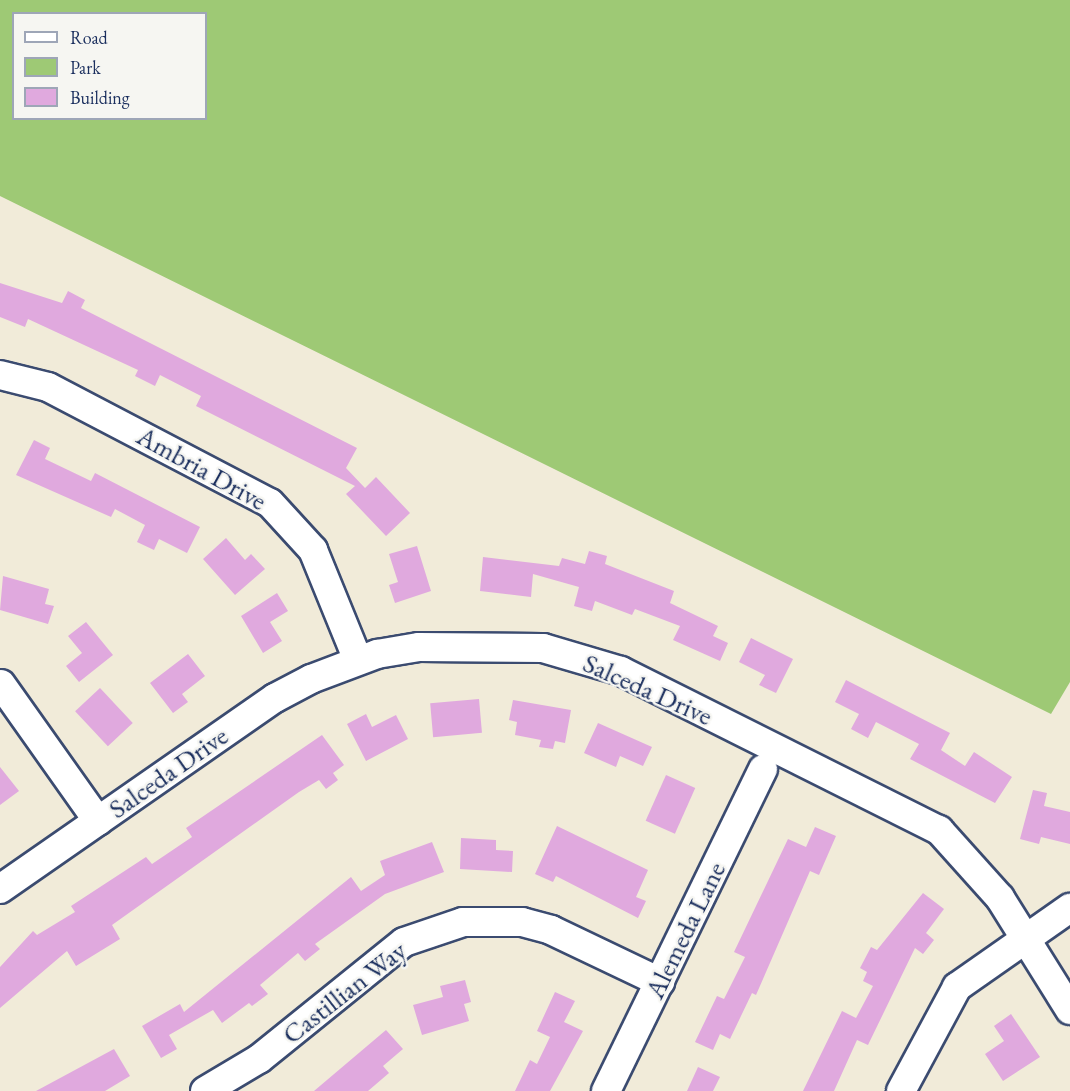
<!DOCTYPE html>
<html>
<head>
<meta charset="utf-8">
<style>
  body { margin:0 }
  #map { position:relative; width:1070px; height:1091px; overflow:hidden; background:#f1ebd9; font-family:"EB Garamond",serif }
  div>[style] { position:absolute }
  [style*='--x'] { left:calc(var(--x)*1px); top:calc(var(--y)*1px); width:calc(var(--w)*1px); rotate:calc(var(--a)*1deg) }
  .green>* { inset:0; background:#9ec975 }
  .building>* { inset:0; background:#e0a9de; transform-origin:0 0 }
  .roads { filter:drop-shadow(2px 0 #3b4b70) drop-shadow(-2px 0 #3b4b70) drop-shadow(0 2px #3b4b70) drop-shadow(0 -2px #3b4b70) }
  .minor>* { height:28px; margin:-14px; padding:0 14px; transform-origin:14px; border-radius:14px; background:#fff }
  span { translate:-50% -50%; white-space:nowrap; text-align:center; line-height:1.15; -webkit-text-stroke:5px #f6f6f2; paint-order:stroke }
  .street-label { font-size:27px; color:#1b2f5e }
  .legend { position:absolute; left:12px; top:12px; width:195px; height:108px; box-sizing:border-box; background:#f6f6f2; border:2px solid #9ea6b7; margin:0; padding:8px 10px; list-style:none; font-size:18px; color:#1b2f5e }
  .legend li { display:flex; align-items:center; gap:12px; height:30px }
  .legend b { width:30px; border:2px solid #9ea6b7 }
</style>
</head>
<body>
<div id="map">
  <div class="green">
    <div style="clip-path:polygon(evenodd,0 0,1070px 0,1070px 682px,1051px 714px,0 196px,0 0,14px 14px,206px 14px,206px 118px,14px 118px,14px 14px)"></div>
  </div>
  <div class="building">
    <div style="clip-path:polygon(0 283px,62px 303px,68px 291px,85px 300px,81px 308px,357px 448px,346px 468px,365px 488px,376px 477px,410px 513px,386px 536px,346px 494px,355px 486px,196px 406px,201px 396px,160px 375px,155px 386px,135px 376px,138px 370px,28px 319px,25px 327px,0 317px)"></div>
    <div style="clip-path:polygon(34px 440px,50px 448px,45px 459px,91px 481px,95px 473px,200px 527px,187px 553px,159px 539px,154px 550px,137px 542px,145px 525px,115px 509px,111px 517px,16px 475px)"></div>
    <div style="clip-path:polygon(226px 538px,245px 560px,251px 554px,265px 569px,235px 595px,203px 559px)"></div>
    <div style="clip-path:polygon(417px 546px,431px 591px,395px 603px,389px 585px,398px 582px,389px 554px)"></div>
    <div style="clip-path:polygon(589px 551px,607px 556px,605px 564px,674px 591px,670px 603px,718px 626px,713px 636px,728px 643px,720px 661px,673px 640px,680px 626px,635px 609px,632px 615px,595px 601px,592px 611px,574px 606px,579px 587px,533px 574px,531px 597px,480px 591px,483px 557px,559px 566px,562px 558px,585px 564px)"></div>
    <div style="clip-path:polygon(3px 576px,49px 589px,45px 604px,54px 606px,48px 624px,0 610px)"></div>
    <div style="clip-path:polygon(277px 593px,288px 611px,270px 622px,282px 641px,263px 653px,241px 616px)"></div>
    <div style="clip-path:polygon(86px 622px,113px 655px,79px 682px,66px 666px,82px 653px,68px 636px)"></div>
    <div style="clip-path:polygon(751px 638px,793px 659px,776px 693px,759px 685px,765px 675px,739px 662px)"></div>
    <div style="clip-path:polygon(188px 654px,205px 676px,182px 694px,188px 702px,173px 713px,150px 683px)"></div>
    <div style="clip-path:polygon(846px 680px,950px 733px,941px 750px,965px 766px,974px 752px,1012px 777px,995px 803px,910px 759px,919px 744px,876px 722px,868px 738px,851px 729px,859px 714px,835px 702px)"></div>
    <div style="left:100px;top:688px;width:48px;height:34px;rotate:47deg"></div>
    <div style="left:479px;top:699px;width:34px;height:49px;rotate:85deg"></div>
    <div style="clip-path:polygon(513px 700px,571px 710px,565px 743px,555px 741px,553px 749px,539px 747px,541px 740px,515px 735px,517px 722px,509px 720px)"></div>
    <div style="clip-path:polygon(366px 714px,372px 727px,396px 715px,408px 739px,366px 761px,347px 724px)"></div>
    <div style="clip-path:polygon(598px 723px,652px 747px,643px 766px,620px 756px,616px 767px,584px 753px)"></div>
    <div style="clip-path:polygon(322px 735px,344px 765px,333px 773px,338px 780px,326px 789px,319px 780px,299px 792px,112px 925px,120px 939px,76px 966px,67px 951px,0 1008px,0 967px,33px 931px,37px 935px,75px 912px,71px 906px,146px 857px,152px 864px,192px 837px,186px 828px)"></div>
    <div style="clip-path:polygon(0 767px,19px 791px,0 805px)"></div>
    <div style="left:666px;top:775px;width:32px;height:50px;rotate:24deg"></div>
    <div style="clip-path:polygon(1033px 790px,1047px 793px,1044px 806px,1070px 812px,1070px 844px,1041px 837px,1039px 844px,1020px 839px)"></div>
    <div style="clip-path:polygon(557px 826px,648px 870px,636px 897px,646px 901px,638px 918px,556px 876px,553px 882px,535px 874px)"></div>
    <div style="clip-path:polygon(815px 827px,836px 836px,819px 875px,810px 871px,756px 995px,752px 993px,730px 1039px,720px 1034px,713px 1050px,695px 1042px,717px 996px,724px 999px,745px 957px,734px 952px,788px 839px,806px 847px)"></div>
    <div style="clip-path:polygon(461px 838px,496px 840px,496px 850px,513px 851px,512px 872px,460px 869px)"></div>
    <div style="clip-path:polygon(432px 842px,444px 872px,385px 894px,315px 944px,320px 949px,305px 961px,298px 953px,260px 985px,268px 994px,252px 1006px,249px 1003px,222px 1023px,213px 1010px,169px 1035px,177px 1049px,161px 1058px,142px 1026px,180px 1004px,184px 1012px,351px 877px,361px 891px,385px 875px,380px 861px)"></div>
    <div style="clip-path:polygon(923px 893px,944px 909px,926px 933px,934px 940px,923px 954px,915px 948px,868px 1045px,857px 1040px,834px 1091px,803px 1091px,842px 1011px,856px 1018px,873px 986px,863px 981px,867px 972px,860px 968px,871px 947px,877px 950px)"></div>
    <div style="clip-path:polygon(465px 980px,471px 1002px,464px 1004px,469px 1021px,422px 1035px,413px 1005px,443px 997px,440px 986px)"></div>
    <div style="clip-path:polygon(555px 992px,575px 1001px,564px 1022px,583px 1031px,550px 1091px,515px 1091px,530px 1060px,537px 1064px,550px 1037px,537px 1031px)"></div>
    <div style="clip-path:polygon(1011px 1014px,1040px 1057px,1003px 1081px,985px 1054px,1004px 1041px,994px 1026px)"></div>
    <div style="clip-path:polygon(386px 1030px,403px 1049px,383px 1066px,389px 1073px,368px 1091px,314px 1091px)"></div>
    <div style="clip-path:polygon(114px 1049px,130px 1076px,105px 1091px,36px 1091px)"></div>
    <div style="clip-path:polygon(698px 1067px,720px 1077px,713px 1091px,687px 1091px)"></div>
  </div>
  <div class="roads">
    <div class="minor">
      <div style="--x:0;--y:375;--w:49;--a:14"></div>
      <div style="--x:48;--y:387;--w:250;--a:27.6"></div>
      <div style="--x:270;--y:503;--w:64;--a:47.5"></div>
      <div style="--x:313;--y:550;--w:119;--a:67.8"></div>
      <div style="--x:1;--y:684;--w:168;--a:54.7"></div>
      <div style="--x:0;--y:889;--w:335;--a:-34.8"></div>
      <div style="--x:275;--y:698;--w:41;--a:-27.8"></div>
      <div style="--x:311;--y:679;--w:71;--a:-20.7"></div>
      <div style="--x:377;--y:654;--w:43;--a:-9.5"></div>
      <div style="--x:419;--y:647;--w:124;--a:0.5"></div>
      <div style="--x:543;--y:648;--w:81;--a:16.4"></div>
      <div style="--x:621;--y:671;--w:356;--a:26.6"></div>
      <div style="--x:939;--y:830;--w:91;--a:48.1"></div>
      <div style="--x:1000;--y:898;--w:132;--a:58"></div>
      <div style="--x:205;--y:1091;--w:63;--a:-30.7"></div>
      <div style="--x:259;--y:1059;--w:186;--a:-38.9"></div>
      <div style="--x:404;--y:942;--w:62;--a:-18.7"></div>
      <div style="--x:463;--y:922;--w:59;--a:0"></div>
      <div style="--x:522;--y:922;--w:30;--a:15"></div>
      <div style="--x:551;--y:930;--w:121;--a:25.5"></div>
      <div style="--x:606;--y:1091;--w:358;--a:-64"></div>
      <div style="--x:901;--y:1091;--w:118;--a:-61.7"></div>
      <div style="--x:957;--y:987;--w:138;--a:-35"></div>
    </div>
  </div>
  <div class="street-label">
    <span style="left:202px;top:468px;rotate:29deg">Ambria Drive</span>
    <span style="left:648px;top:689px;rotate:24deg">Salceda Drive</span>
    <span style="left:168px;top:772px;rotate:-35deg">Salceda Drive</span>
    <span style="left:685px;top:930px;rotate:-64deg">Alemeda Lane</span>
    <span style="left:344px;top:992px;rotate:-38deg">Castillian Way</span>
  </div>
  <ul class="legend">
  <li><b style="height:8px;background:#fff"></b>Road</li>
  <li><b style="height:16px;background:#9ec975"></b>Park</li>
  <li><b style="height:16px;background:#e0a9de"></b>Building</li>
  </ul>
</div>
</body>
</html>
